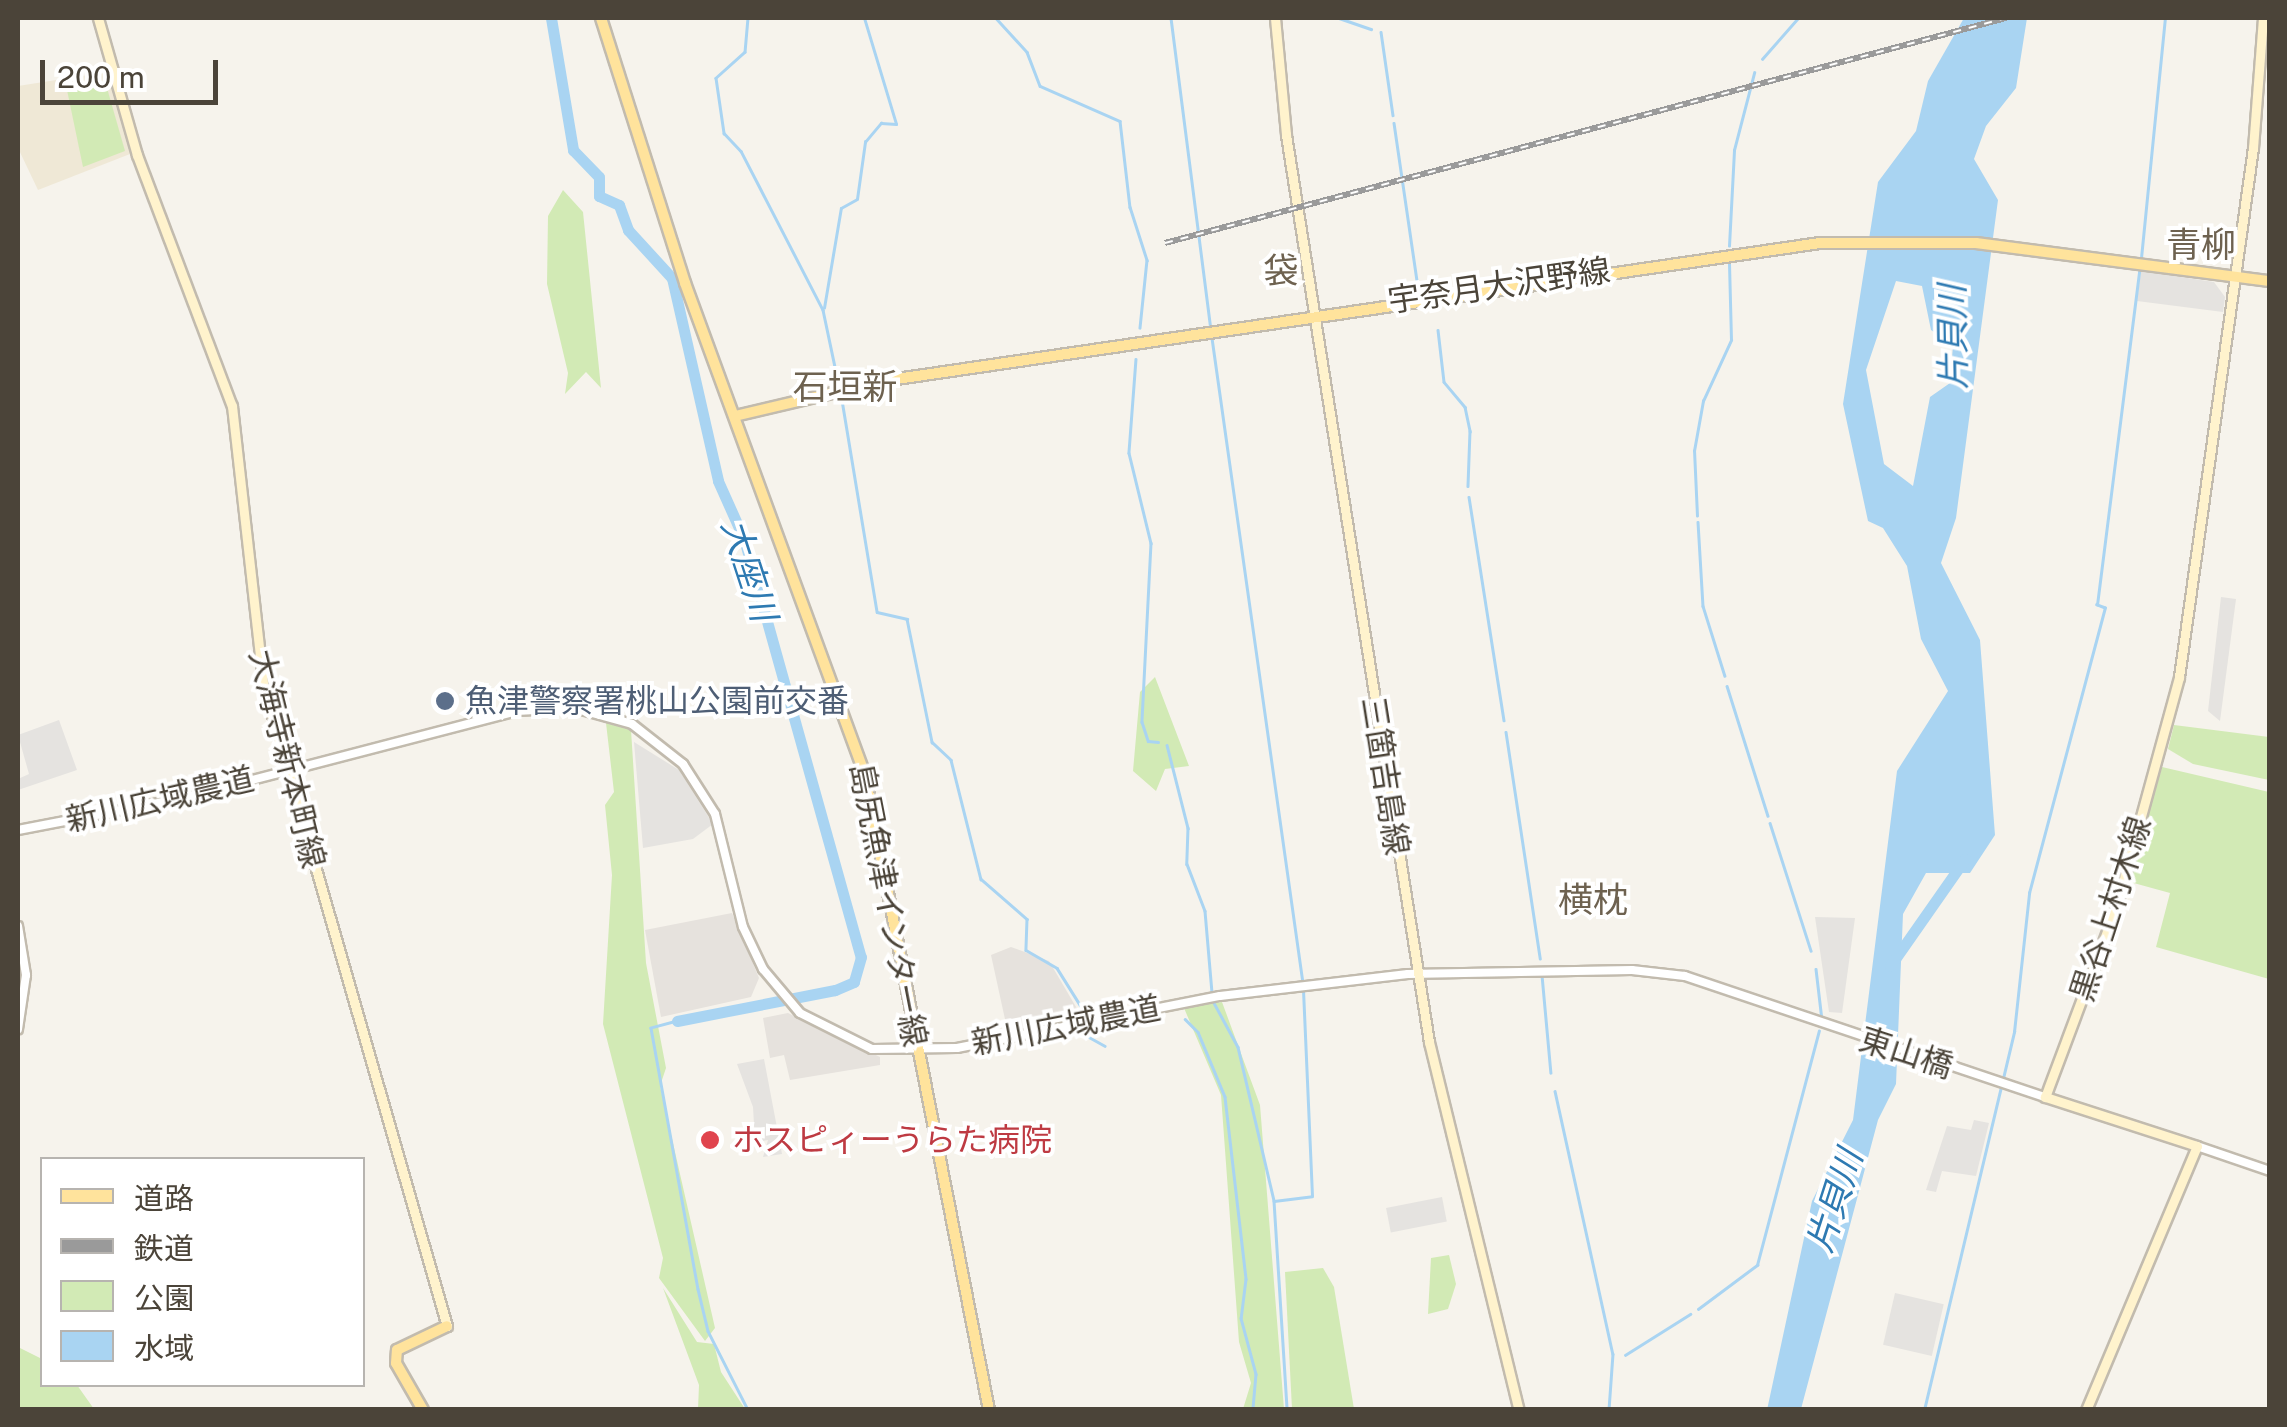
<!DOCTYPE html>
<html>
<head>
<meta charset="utf-8">
<style>
  body { margin:0 }
  #map { position:relative; width:2287px; height:1427px; overflow:hidden; background:#f6f3ec; font-family:"Public Sans","Noto Sans JP",sans-serif }
  div>[style] { position:absolute }
  [style*='--x'] { left:calc(var(--x)*1px); top:calc(var(--y)*1px); width:calc(var(--w)*1px); rotate:calc(var(--a)*1deg) }
  .industrial>* { inset:0; background:#e6e2dd }
  .education>* { inset:0; background:#efe8d6 }
  .green>* { inset:0; background:#d2eab5 }
  .parking>* { inset:0; background:#e5e3e0; transform-origin:0 0 }
  .water>* { inset:0; background:#a9d4f2 }
  .stream>* { height:2.5px; margin:-1.25px; padding:0 1.25px; transform-origin:1.25px; border-radius:1.25px; background:#a9d4f2 }
  .river>* { height:11px; margin:-5.5px; padding:0 5.5px; transform-origin:5.5px; border-radius:5.5px; background:#a9d4f2 }
  .roads { filter:drop-shadow(2px 0 #c2bbae) drop-shadow(-2px 0 #c2bbae) drop-shadow(0 2px #c2bbae) drop-shadow(0 -2px #c2bbae) }
  .tertiary>* { height:8px; margin:-4px; padding:0 4px; transform-origin:4px; border-radius:4px; background:#fff }
  .secondary>* { height:9px; margin:-4.5px; padding:0 4.5px; transform-origin:4.5px; border-radius:4.5px; background:#fff3cd }
  .primary>* { height:10px; margin:-5px; padding:0 5px; transform-origin:5px; border-radius:5px; background:#ffe39c }
  .rail>* { height:6px; margin-top:-3px; transform-origin:0; background:repeating-linear-gradient(90deg,#fff 0 8px,#9a9a9a 0 16px); box-sizing:border-box; border-block:2px solid #9a9a9a }
  .dots>* { width:28px; height:28px; translate:-50% -50%; box-sizing:border-box; border:5px solid #fff; border-radius:50% }
  span { translate:-50% -50%; white-space:nowrap; text-align:center; line-height:1.15; -webkit-text-stroke:8px #fff; paint-order:stroke }
  .street-label { font-size:32px; color:#4b4439 }
  .service-label { font-size:32px; color:#4e5e75 }
  .left { translate:0 -50%; text-align:left }
  .health-label { font-size:32px; color:#be3a42 }
  .neighbourhood-label { font-size:35px; color:#6e6250 }
  .water-label { font-size:35px; color:#2e7ab2; font-style:italic }
  .frame { position:absolute; inset:0; border:20px solid #4b4439; pointer-events:none }
  .legend { position:absolute; left:40px; top:1157px; width:325px; height:230px; box-sizing:border-box; background:#fff; border:2px solid #b7b4b0; margin:0; padding:12px 18px; list-style:none; font-size:30px; color:#4b4439 }
  .legend li { display:flex; align-items:center; gap:20px; height:50px }
  .legend b { width:50px; border:2px solid #b7b4b0 }
  .scale { position:absolute; left:40px; top:60px; width:178px; height:45px; box-sizing:border-box; border:5px solid #4b4439; border-top:0; padding-left:12px; font-size:30px; line-height:35px; white-space:nowrap; color:#4b4439; -webkit-text-stroke:8px #fff; paint-order:stroke }
</style>
</head>
<body>
<div id="map">
  <div class="industrial">
    <div style="clip-path:polygon(732px 913px,759px 978px,751px 997px,661px 1017px,645px 930px)"></div>
    <div style="clip-path:polygon(1011px 947px,1049px 961px,1079px 1012px,1008px 1033px,991px 955px)"></div>
    <div style="clip-path:polygon(788px 1013px,880px 1057px,880px 1065px,790px 1080px,784px 1055px,770px 1058px,763px 1018px)"></div>
  </div>
  <div class="education">
    <div style="clip-path:polygon(107px 72px,130px 154px,38px 190px,18px 148px,18px 86px)"></div>
  </div>
  <div class="green">
    <div style="clip-path:polygon(105px 81px,125px 151px,83px 167px,67px 90px)"></div>
    <div style="clip-path:polygon(563px 190px,583px 212px,601px 388px,586px 372px,565px 394px,568px 373px,547px 284px,548px 216px)"></div>
    <div style="clip-path:polygon(1155px 677px,1189px 766px,1165px 769px,1156px 791px,1133px 771px,1140px 692px)"></div>
    <div style="clip-path:polygon(606px 723px,631px 730px,646px 963px,666px 1068px,660px 1086px,715px 1328px,705px 1341px,659px 1278px,663px 1258px,603px 1024px,612px 875px,605px 805px,614px 792px)"></div>
    <div style="clip-path:polygon(2174px 725px,2269px 737px,2269px 780px,2193px 764px,2168px 749px)"></div>
    <div style="clip-path:polygon(2162px 767px,2269px 792px,2269px 979px,2156px 947px,2170px 893px,2130px 882px)"></div>
    <div style="clip-path:polygon(1222px 1002px,1260px 1105px,1284px 1409px,1243px 1409px,1251px 1383px,1239px 1342px,1221px 1095px,1184px 1008px)"></div>
    <div style="clip-path:polygon(1449px 1255px,1456px 1284px,1448px 1309px,1428px 1314px,1431px 1258px)"></div>
    <div style="clip-path:polygon(1323px 1268px,1334px 1287px,1354px 1409px,1292px 1409px,1285px 1272px)"></div>
    <div style="clip-path:polygon(663px 1288px,697px 1342px,714px 1344px,721px 1372px,745px 1409px,698px 1409px,699px 1385px)"></div>
    <div style="clip-path:polygon(18px 1347px,42px 1359px,42px 1384px,77px 1385px,94px 1409px,18px 1409px)"></div>
  </div>
  <div class="parking">
    <div style="clip-path:polygon(2141px 271px,2214px 282px,2225px 297px,2223px 312px,2137px 301px)"></div>
    <div style="clip-path:polygon(2221px 597px,2236px 599px,2220px 721px,2208px 711px)"></div>
    <div style="clip-path:polygon(59px 720px,77px 770px,18px 790px,18px 779px,29px 774px,18px 735px)"></div>
    <div style="clip-path:polygon(634px 742px,679px 770px,713px 824px,693px 839px,643px 848px)"></div>
    <div style="clip-path:polygon(1815px 917px,1855px 918px,1842px 1013px,1829px 1012px)"></div>
    <div style="clip-path:polygon(764px 1059px,782px 1154px,763px 1157px,768px 1140px,755px 1142px,753px 1107px,737px 1064px)"></div>
    <div style="clip-path:polygon(1974px 1120px,1989px 1123px,1976px 1176px,1942px 1171px,1936px 1192px,1926px 1190px,1947px 1126px,1971px 1130px)"></div>
    <div style="left:1442px;top:1197px;width:25px;height:57px;rotate:79deg"></div>
    <div style="left:1895px;top:1293px;width:50px;height:53px;rotate:13deg"></div>
  </div>
  <div class="water">
    <div style="clip-path:polygon(evenodd,1964px 18px,2027px 18px,2016px 88px,1986px 126px,1974px 159px,1998px 200px,1956px 518px,1941px 563px,1980px 640px,1995px 835px,1970px 873px,1926px 873px,1903px 914px,1896px 1084px,1878px 1120px,1801px 1409px,1767px 1410px,1812px 1201px,1853px 1120px,1897px 771px,1948px 691px,1921px 639px,1907px 566px,1883px 528px,1868px 521px,1843px 404px,1878px 182px,1916px 131px,1928px 81px,1964px 18px,1896px 281px,1922px 286px,1931px 330px,1953px 345px,1950px 383px,1930px 397px,1913px 486px,1884px 464px,1866px 370px,1896px 281px)"></div>
  </div>
  <div class="stream">
    <div style="--x:748;--y:18;--w:34;--a:95"></div>
    <div style="--x:745;--y:52;--w:39;--a:138"></div>
    <div style="--x:716;--y:78;--w:56;--a:81.7"></div>
    <div style="--x:724;--y:133;--w:25;--a:47"></div>
    <div style="--x:741;--y:151;--w:179;--a:62.7"></div>
    <div style="--x:823;--y:310;--w:78;--a:78.1"></div>
    <div style="--x:996;--y:18;--w:46;--a:47.6"></div>
    <div style="--x:1027;--y:52;--w:36;--a:69"></div>
    <div style="--x:1040;--y:86;--w:87;--a:23.6"></div>
    <div style="--x:1120;--y:121;--w:87;--a:83.4"></div>
    <div style="--x:1130;--y:207;--w:56;--a:72.2"></div>
    <div style="--x:1147;--y:260;--w:68;--a:95.9"></div>
    <div style="--x:1171;--y:18;--w:315;--a:82.7"></div>
    <div style="--x:1339;--y:18;--w:34;--a:19"></div>
    <div style="--x:1381;--y:32;--w:84;--a:81.8"></div>
    <div style="--x:1762;--y:59;--w:55;--a:-48.7"></div>
    <div style="--x:1394;--y:123;--w:166;--a:81.7"></div>
    <div style="--x:1729;--y:246;--w:96;--a:-87"></div>
    <div style="--x:1734;--y:150;--w:80;--a:-75.4"></div>
    <div style="--x:2141;--y:258;--w:241;--a:-84.3"></div>
    <div style="--x:824;--y:308;--w:101;--a:-80.4"></div>
    <div style="--x:841;--y:208;--w:18;--a:-29"></div>
    <div style="--x:857;--y:199;--w:58;--a:-82"></div>
    <div style="--x:865;--y:142;--w:25;--a:-50"></div>
    <div style="--x:881;--y:123;--w:15;--a:4"></div>
    <div style="--x:896;--y:124;--w:111;--a:-106.8"></div>
    <div style="--x:1438;--y:330;--w:52;--a:83.4"></div>
    <div style="--x:1444;--y:382;--w:33;--a:50"></div>
    <div style="--x:1465;--y:407;--w:25;--a:78"></div>
    <div style="--x:1470;--y:431;--w:55;--a:92.1"></div>
    <div style="--x:1212;--y:338;--w:651;--a:81.97"></div>
    <div style="--x:1136;--y:359;--w:94;--a:94.3"></div>
    <div style="--x:1129;--y:453;--w:93;--a:76.3"></div>
    <div style="--x:1151;--y:543;--w:179;--a:92.9"></div>
    <div style="--x:1142;--y:722;--w:20;--a:72"></div>
    <div style="--x:1148;--y:741;--w:10;--a:6"></div>
    <div style="--x:841;--y:394;--w:221;--a:80.6"></div>
    <div style="--x:877;--y:612;--w:31;--a:13"></div>
    <div style="--x:907;--y:619;--w:126;--a:78.5"></div>
    <div style="--x:932;--y:742;--w:26;--a:43"></div>
    <div style="--x:951;--y:760;--w:123;--a:75.9"></div>
    <div style="--x:981;--y:879;--w:61;--a:41"></div>
    <div style="--x:1027;--y:919;--w:31;--a:92"></div>
    <div style="--x:1026;--y:950;--w:36;--a:30"></div>
    <div style="--x:1057;--y:968;--w:57;--a:58"></div>
    <div style="--x:1469;--y:497;--w:226;--a:81.1"></div>
    <div style="--x:1697;--y:516;--w:65;--a:-92.6"></div>
    <div style="--x:1694;--y:451;--w:51;--a:-79.8"></div>
    <div style="--x:1703;--y:401;--w:67;--a:-65.3"></div>
    <div style="--x:1731;--y:340;--w:77;--a:-91.5"></div>
    <div style="--x:1698;--y:522;--w:84;--a:86.6"></div>
    <div style="--x:1703;--y:606;--w:73;--a:72.6"></div>
    <div style="--x:1727;--y:686;--w:136;--a:72.5"></div>
    <div style="--x:1506;--y:732;--w:229;--a:81.4"></div>
    <div style="--x:1167;--y:745;--w:86;--a:75.8"></div>
    <div style="--x:1188;--y:828;--w:36;--a:92"></div>
    <div style="--x:1187;--y:864;--w:50;--a:69"></div>
    <div style="--x:1205;--y:911;--w:82;--a:85.1"></div>
    <div style="--x:1770;--y:823;--w:134;--a:72.2"></div>
    <div style="--x:1816;--y:969;--w:51;--a:83.3"></div>
    <div style="--x:1542;--y:975;--w:98;--a:84.8"></div>
    <div style="--x:1213;--y:1001;--w:52;--a:61.5"></div>
    <div style="--x:1238;--y:1047;--w:158;--a:76.8"></div>
    <div style="--x:1274;--y:1201;--w:209;--a:86.4"></div>
    <div style="--x:1185;--y:1019;--w:18;--a:45"></div>
    <div style="--x:1198;--y:1032;--w:70;--a:67.4"></div>
    <div style="--x:1225;--y:1097;--w:183;--a:83.4"></div>
    <div style="--x:1246;--y:1279;--w:39;--a:97"></div>
    <div style="--x:1241;--y:1318;--w:58;--a:75"></div>
    <div style="--x:1256;--y:1374;--w:36;--a:95"></div>
    <div style="--x:677;--y:1021;--w:27;--a:165"></div>
    <div style="--x:651;--y:1028;--w:265;--a:79.8"></div>
    <div style="--x:698;--y:1289;--w:43;--a:76.6"></div>
    <div style="--x:708;--y:1331;--w:89;--a:63.1"></div>
    <div style="--x:1090;--y:1027;--w:10;--a:96"></div>
    <div style="--x:1089;--y:1037;--w:18;--a:29"></div>
    <div style="--x:1555;--y:1091;--w:269;--a:77.6"></div>
    <div style="--x:1613;--y:1354;--w:56;--a:94.1"></div>
    <div style="--x:1274;--y:1201;--w:38;--a:-7"></div>
    <div style="--x:1312;--y:1196;--w:205;--a:-92.5"></div>
    <div style="--x:1698;--y:1309;--w:74;--a:-36.7"></div>
    <div style="--x:1757;--y:1265;--w:242;--a:-75.2"></div>
    <div style="--x:1625;--y:1355;--w:77;--a:-32.2"></div>
    <div style="--x:1924;--y:1410;--w:389;--a:-76.6"></div>
    <div style="--x:2014;--y:1032;--w:140;--a:-83.8"></div>
    <div style="--x:2029;--y:893;--w:295;--a:-75.1"></div>
    <div style="--x:2105;--y:608;--w:9;--a:-159"></div>
    <div style="--x:2097;--y:605;--w:342;--a:-82.8"></div>
  </div>
  <div class="river">
    <div style="--x:551;--y:18;--w:134;--a:80.5"></div>
    <div style="--x:573;--y:150;--w:37;--a:46"></div>
    <div style="--x:599;--y:177;--w:19;--a:90"></div>
    <div style="--x:599;--y:196;--w:22;--a:24"></div>
    <div style="--x:619;--y:205;--w:27;--a:70"></div>
    <div style="--x:628;--y:230;--w:65;--a:47.5"></div>
    <div style="--x:672;--y:278;--w:208;--a:77.2"></div>
    <div style="--x:718;--y:481;--w:64;--a:65.9"></div>
    <div style="--x:744;--y:539;--w:434;--a:74.4"></div>
    <div style="--x:861;--y:957;--w:26;--a:106"></div>
    <div style="--x:854;--y:982;--w:21;--a:157"></div>
    <div style="--x:835;--y:990;--w:161;--a:168.9"></div>
    <div style="--x:1890;--y:966;--w:131;--a:-55"></div>
  </div>
  <div class="roads">
    <div class="tertiary">
      <div style="--x:18;--y:830;--w:164;--a:-10.9"></div>
      <div style="--x:179;--y:799;--w:348;--a:-14.6"></div>
      <div style="--x:516;--y:711;--w:58;--a:-3"></div>
      <div style="--x:574;--y:708;--w:60;--a:15.4"></div>
      <div style="--x:632;--y:724;--w:65;--a:38.1"></div>
      <div style="--x:683;--y:764;--w:59;--a:57.4"></div>
      <div style="--x:715;--y:814;--w:116;--a:76.1"></div>
      <div style="--x:743;--y:927;--w:47;--a:64.5"></div>
      <div style="--x:763;--y:969;--w:57;--a:49.9"></div>
      <div style="--x:800;--y:1013;--w:80;--a:26.6"></div>
      <div style="--x:872;--y:1049;--w:85;--a:-0.7"></div>
      <div style="--x:957;--y:1048;--w:268;--a:-11.2"></div>
      <div style="--x:1220;--y:996;--w:189;--a:-6.7"></div>
      <div style="--x:1408;--y:974;--w:224;--a:-1"></div>
      <div style="--x:1632;--y:970;--w:53;--a:6.5"></div>
      <div style="--x:1685;--y:976;--w:380;--a:18.6"></div>
      <div style="--x:18;--y:926;--w:50;--a:80.7"></div>
      <div style="--x:26;--y:975;--w:55;--a:98.4"></div>
      <div style="--x:2197;--y:1146;--w:77;--a:18.9"></div>
    </div>
    <div class="secondary">
      <div style="--x:98;--y:18;--w:142;--a:74.1"></div>
      <div style="--x:137;--y:155;--w:268;--a:69.3"></div>
      <div style="--x:232;--y:406;--w:280;--a:83.6"></div>
      <div style="--x:263;--y:684;--w:668;--a:74.01"></div>
      <div style="--x:1275;--y:18;--w:118;--a:84.6"></div>
      <div style="--x:1286;--y:135;--w:918;--a:81.04"></div>
      <div style="--x:1429;--y:1042;--w:379;--a:76.3"></div>
      <div style="--x:2086;--y:1410;--w:286;--a:-67.2"></div>
      <div style="--x:2197;--y:1146;--w:160;--a:-162.1"></div>
      <div style="--x:2045;--y:1097;--w:206;--a:-69.5"></div>
      <div style="--x:2117;--y:904;--w:235;--a:-74.7"></div>
      <div style="--x:2179;--y:677;--w:534;--a:-82.04"></div>
      <div style="--x:2253;--y:148;--w:130;--a:-85.6"></div>
    </div>
    <div class="primary">
      <div style="--x:601;--y:18;--w:278;--a:72.4"></div>
      <div style="--x:685;--y:283;--w:524;--a:69.9"></div>
      <div style="--x:865;--y:775;--w:647;--a:78.95"></div>
      <div style="--x:735;--y:416;--w:152;--a:-13.3"></div>
      <div style="--x:883;--y:381;--w:947;--a:-8.38"></div>
      <div style="--x:1820;--y:243;--w:156;--a:0"></div>
      <div style="--x:1976;--y:243;--w:296;--a:7.4"></div>
      <div style="--x:423;--y:1410;--w:54;--a:-119.9"></div>
      <div style="--x:396;--y:1363;--w:13;--a:-86"></div>
      <div style="--x:397;--y:1350;--w:55;--a:-25.6"></div>
    </div>
  </div>
  <div class="rail">
    <div style="--x:1165;--y:243;--w:871;--a:-14.98"></div>
  </div>
  <div class="dots">
    <div style="left:445px;top:701px;background:#5c6f8a"></div>
    <div style="left:710px;top:1140px;background:#e0444e"></div>
  </div>
  <div class="street-label">
    <span style="left:1499px;top:286px;rotate:-8deg">宇奈月大沢野線</span>
    <span style="left:287px;top:759px;rotate:76deg">大海寺新本町線</span>
    <span style="left:1385px;top:776px;rotate:81deg">三箇吉島線</span>
    <span style="left:160px;top:800px;rotate:-13deg">新川広域農道</span>
    <span style="left:888px;top:905px;rotate:79deg">島尻魚津インター線</span>
    <span style="left:2111px;top:909px;rotate:-72deg">黒谷上村木線</span>
    <span style="left:1066px;top:1026px;rotate:-11deg">新川広域農道</span>
    <span style="left:1906px;top:1053px;rotate:18deg">東山橋</span>
  </div>
  <div class="service-label">
    <span class="left" style="left:465px;top:701px">魚津警察署桃山公園前交番</span>
  </div>
  <div class="health-label">
    <span class="left" style="left:732px;top:1140px">ホスピィーうらた病院</span>
  </div>
  <div class="neighbourhood-label">
    <span style="left:2201px;top:245px">青柳</span>
    <span style="left:1281px;top:271px">袋</span>
    <span style="left:845px;top:387px">石垣新</span>
    <span style="left:1593px;top:900px">横枕</span>
  </div>
  <div class="water-label">
    <span style="left:1953px;top:337px;rotate:-91deg">片貝川</span>
    <span style="left:749px;top:570px;rotate:72deg">大座川</span>
    <span style="left:1835px;top:1201px;rotate:-72deg">片貝川</span>
  </div>
  <div class="frame"></div>
  <ul class="legend">
  <li><b style="height:12px;background:#ffe39c"></b>道路</li>
  <li><b style="height:12px;background:#9a9a9a"></b>鉄道</li>
  <li><b style="height:28px;background:#d2eab5"></b>公園</li>
  <li><b style="height:28px;background:#a9d4f2"></b>水域</li>
  </ul>
  <div class="scale">200 m</div>
</div>
</body>
</html>
